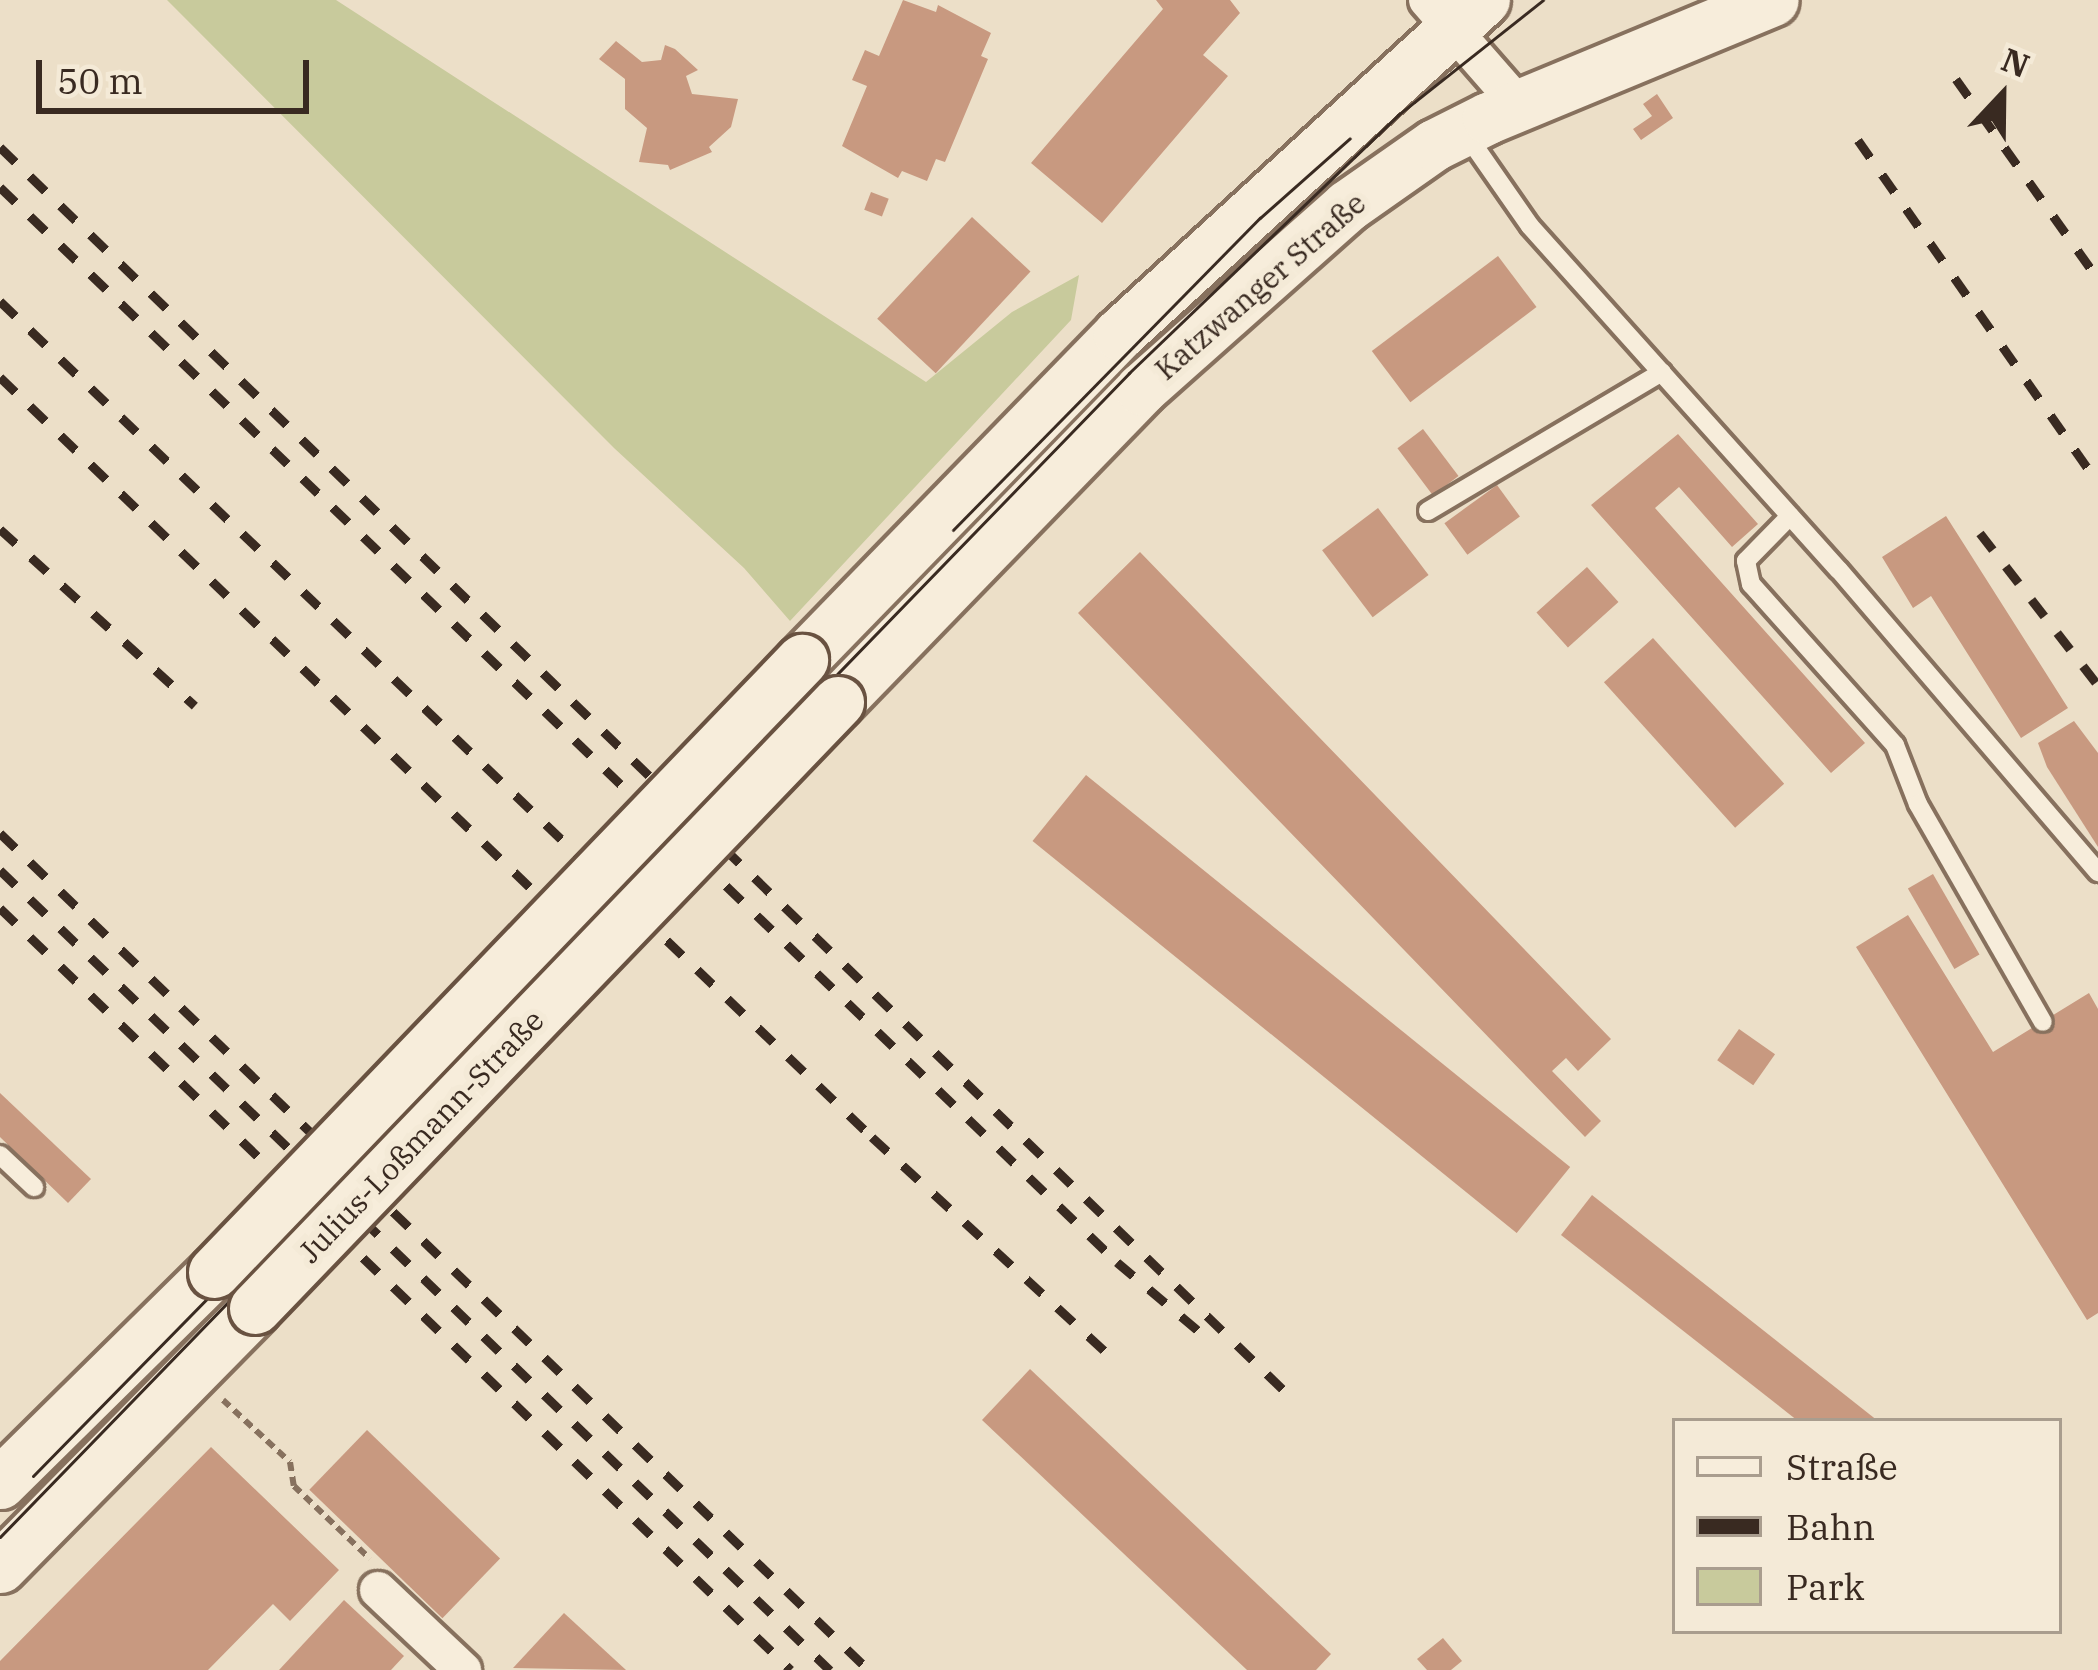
<!DOCTYPE html>
<html>
<head>
<meta charset="utf-8">
<style>
  body { margin:0 }
  #map { position:relative; width:2098px; height:1670px; overflow:hidden; background:#ecdfc8; font-family:"IBM Plex Serif",serif }
  div>[style] { position:absolute }
  [style*='--x'] { left:calc(var(--x)*1px); top:calc(var(--y)*1px); width:calc(var(--w)*1px); rotate:calc(var(--a)*1deg) }
  .green>* { inset:0; background:#c8ca9c }
  .building>* { inset:0; background:#c89980; transform-origin:0 0 }
  .path>* { height:6px; margin-top:-3px; transform-origin:0; background:repeating-linear-gradient(90deg,#87715e 0 9px,transparent 0 15px) }
  .roads { filter:drop-shadow(3px 0 #87715e) drop-shadow(-3px 0 #87715e) drop-shadow(0 3px #87715e) drop-shadow(0 -3px #87715e) }
  .lane>* { height:18px; margin:-9px; padding:0 9px; transform-origin:9px; border-radius:9px; background:#f7eddb }
  .street>* { height:36px; margin:-18px; padding:0 18px; transform-origin:18px; border-radius:18px; background:#f7eddb }
  .secondary>* { height:51px; margin:-25.5px; padding:0 25.5px; transform-origin:25.5px; border-radius:25.5px; background:#f7eddb }
  .tram>* { height:3px; margin:-1.5px; padding:0 1.5px; transform-origin:1.5px; border-radius:1.5px; background:#392a21 }
  .rail>* { height:9px; margin-top:-4.5px; transform-origin:0; background:repeating-linear-gradient(90deg,#392a21 0 21px,transparent 0 42px) }
  .bridges { filter:drop-shadow(3px 0 #695241) drop-shadow(-3px 0 #695241) drop-shadow(0 3px #695241) drop-shadow(0 -3px #695241) }
  .secondary-bridge>* { height:51px; margin:-25.5px; padding:0 25.5px; transform-origin:25.5px; border-radius:25.5px; background:#f7eddb }
  span { translate:-50% -50%; white-space:nowrap; text-align:center; line-height:1.15; -webkit-text-stroke:12px #f4ead7; paint-order:stroke }
  .street-label { font-size:30px; color:#392a21 }
  .legend { position:absolute; left:1672px; top:1418px; width:390px; height:216px; box-sizing:border-box; background:#f4ead7; border:3px solid #a99d8e; margin:0; padding:15px 21px; list-style:none; font-size:36px; color:#392a21 }
  .legend li { display:flex; align-items:center; gap:24px; height:60px }
  .legend b { width:60px; border:3px solid #a99d8e }
  .north { position:absolute; left:1942px; top:36px; width:120px; height:120px; -webkit-text-stroke:9px #f4ead7; paint-order:stroke; rotate:22deg; font-size:33px; font-weight:700; line-height:48px; text-align:center; color:#392a21 }
  .north::after { content:''; display:block; margin:auto; width:42px; height:54px; background:#392a21; clip-path:polygon(50% 0,100% 100%,50% 72%,0 100%) }
  .scale { position:absolute; left:36px; top:60px; width:273px; height:54px; box-sizing:border-box; border:6px solid #392a21; border-top:0; padding-left:15px; font-size:36px; line-height:42px; white-space:nowrap; color:#392a21; -webkit-text-stroke:9px #f4ead7; paint-order:stroke }
</style>
</head>
<body>
<div id="map">
  <div class="green">
    <div style="clip-path:polygon(167px 0,336px 0,926px 382px,1012px 312px,1079px 275px,1071px 320px,790px 621px,744px 568px,614px 448px)"></div>
  </div>
  <div class="building">
    <div style="clip-path:polygon(903px 0,936px 12px,938px 5px,991px 33px,981px 56px,988px 59px,945px 162px,936px 159px,927px 181px,902px 171px,898px 178px,842px 146px,867px 86px,852px 80px,865px 50px,879px 56px)"></div>
    <div style="clip-path:polygon(1156px 0,1230px 0,1240px 13px,1203px 55px,1228px 76px,1102px 223px,1031px 163px,1163px 9px)"></div>
    <div style="clip-path:polygon(616px 41px,642px 62px,661px 60px,665px 45px,675px 49px,698px 70px,686px 76px,692px 94px,738px 99px,731px 127px,709px 147px,712px 152px,670px 170px,668px 165px,639px 162px,647px 128px,625px 109px,625px 79px,599px 59px)"></div>
    <div style="clip-path:polygon(1657px 94px,1673px 118px,1641px 140px,1633px 129px,1652px 116px,1643px 104px)"></div>
    <div style="left:871px;top:192px;width:19px;height:19px;rotate:21deg"></div>
    <div style="left:972px;top:217px;width:80px;height:139px;rotate:43deg"></div>
    <div style="left:1498px;top:256px;width:64px;height:158px;rotate:53deg"></div>
    <div style="left:1423px;top:429px;width:59px;height:32px;rotate:53deg"></div>
    <div style="clip-path:polygon(1678px 434px,1758px 524px,1732px 547px,1679px 487px,1655px 508px,1865px 743px,1831px 773px,1591px 505px)"></div>
    <div style="left:1497px;top:485px;width:39px;height:65px;rotate:54deg"></div>
    <div style="left:1378px;top:508px;width:84px;height:70px;rotate:53deg"></div>
    <div style="clip-path:polygon(1946px 516px,2068px 708px,2021px 738px,1931px 596px,1913px 608px,1882px 557px)"></div>
    <div style="clip-path:polygon(1140px 552px,1611px 1039px,1578px 1071px,1566px 1058px,1552px 1071px,1601px 1121px,1585px 1137px,1078px 613px)"></div>
    <div style="left:1587px;top:567px;width:47px;height:68px;rotate:48deg"></div>
    <div style="left:1653px;top:638px;width:196px;height:66px;rotate:48deg"></div>
    <div style="clip-path:polygon(2074px 721px,2098px 753px,2098px 847px,2047px 767px,2038px 743px)"></div>
    <div style="left:1086px;top:775px;width:623px;height:85px;rotate:39deg"></div>
    <div style="left:1933px;top:874px;width:93px;height:29px;rotate:60deg"></div>
    <div style="clip-path:polygon(1908px 915px,1993px 1052px,2089px 993px,2098px 1009px,2098px 1313px,2087px 1320px,1856px 947px)"></div>
    <div style="left:1739px;top:1029px;width:44px;height:38px;rotate:35deg"></div>
    <div style="clip-path:polygon(0 1093px,91px 1179px,68px 1203px,0 1137px)"></div>
    <div style="clip-path:polygon(1592px 1195px,1878px 1421px,1798px 1421px,1561px 1235px)"></div>
    <div style="clip-path:polygon(1030px 1369px,1331px 1654px,1316px 1670px,1247px 1670px,982px 1420px)"></div>
    <div style="left:367px;top:1430px;width:185px;height:83px;rotate:44deg"></div>
    <div style="clip-path:polygon(211px 1447px,339px 1570px,290px 1621px,273px 1604px,208px 1670px,0 1670px,0 1661px)"></div>
    <div style="clip-path:polygon(344px 1600px,404px 1656px,391px 1670px,279px 1670px)"></div>
    <div style="clip-path:polygon(564px 1613px,626px 1670px,513px 1668px)"></div>
    <div style="clip-path:polygon(1443px 1638px,1462px 1661px,1451px 1670px,1427px 1670px,1417px 1659px)"></div>
  </div>
  <div class="path">
    <div style="--x:223;--y:1400;--w:91;--a:42.8"></div>
    <div style="--x:290;--y:1462;--w:24;--a:81"></div>
    <div style="--x:294;--y:1486;--w:105;--a:43.8"></div>
  </div>
  <div class="roads">
    <div class="lane">
      <div style="--x:1466;--y:134;--w:112;--a:55.2"></div>
      <div style="--x:1530;--y:226;--w:462;--a:48.1"></div>
      <div style="--x:1839;--y:570;--w:398;--a:49.4"></div>
      <div style="--x:1428;--y:511;--w:272;--a:-30.7"></div>
      <div style="--x:1790;--y:516;--w:63;--a:134.4"></div>
      <div style="--x:1746;--y:561;--w:24;--a:78"></div>
      <div style="--x:1751;--y:584;--w:216;--a:48.2"></div>
      <div style="--x:1895;--y:745;--w:63;--a:68.7"></div>
      <div style="--x:1918;--y:804;--w:251;--a:60.2"></div>
      <div style="--x:0;--y:1155;--w:47;--a:43.3"></div>
    </div>
    <div class="street">
      <div style="--x:1427;--y:0;--w:138;--a:48.8"></div>
      <div style="--x:378;--y:1590;--w:117;--a:43.3"></div>
    </div>
    <div class="secondary">
      <div style="--x:802;--y:660;--w:455;--a:-45.8"></div>
      <div style="--x:1119;--y:334;--w:495;--a:-42.5"></div>
      <div style="--x:838;--y:702;--w:436;--a:-45.9"></div>
      <div style="--x:1141;--y:389;--w:276;--a:-41.6"></div>
      <div style="--x:1347;--y:206;--w:106;--a:-35"></div>
      <div style="--x:1434;--y:145;--w:60;--a:-26.6"></div>
      <div style="--x:1488;--y:118;--w:308;--a:-22.5"></div>
      <div style="--x:0;--y:1483;--w:301;--a:-44.6"></div>
      <div style="--x:0;--y:1567;--w:363;--a:-45.4"></div>
    </div>
  </div>
  <div class="tram">
    <div style="--x:953;--y:530;--w:438;--a:-45.5"></div>
    <div style="--x:1260;--y:218;--w:120;--a:-41.6"></div>
    <div style="--x:33;--y:1476;--w:641;--a:-45.57"></div>
    <div style="--x:0;--y:1537;--w:1622;--a:-45.87"></div>
    <div style="--x:1129;--y:373;--w:373;--a:-43.8"></div>
    <div style="--x:1398;--y:115;--w:185;--a:-38.4"></div>
  </div>
  <div class="rail">
    <div style="--x:1956;--y:79;--w:245;--a:54.6"></div>
    <div style="--x:1858;--y:140;--w:419;--a:55"></div>
    <div style="--x:0;--y:147;--w:1801;--a:44.08"></div>
    <div style="--x:0;--y:187;--w:1550;--a:43.9"></div>
    <div style="--x:1117;--y:1262;--w:118;--a:40.2"></div>
    <div style="--x:0;--y:301;--w:1208;--a:43.79"></div>
    <div style="--x:872;--y:1137;--w:321;--a:42.6"></div>
    <div style="--x:0;--y:377;--w:741;--a:43.91"></div>
    <div style="--x:0;--y:529;--w:263;--a:42.2"></div>
    <div style="--x:1980;--y:533;--w:192;--a:52.2"></div>
    <div style="--x:0;--y:833;--w:1207;--a:43.93"></div>
    <div style="--x:0;--y:870;--w:1153;--a:43.95"></div>
    <div style="--x:0;--y:908;--w:1098;--a:43.93"></div>
  </div>
  <div class="bridges">
    <div class="secondary-bridge">
      <div style="--x:214;--y:1272;--w:849;--a:-46.15"></div>
      <div style="--x:255;--y:1308;--w:841;--a:-46.11"></div>
    </div>
  </div>
  <div class="street-label">
    <span style="left:1260px;top:286px;rotate:-41deg">Katzwanger Straße</span>
    <span style="left:421px;top:1136px;rotate:-46deg">Julius-Loßmann-Straße</span>
  </div>
  <ul class="legend">
  <li><b style="height:15px;background:#f7eddb"></b>Straße</li>
  <li><b style="height:15px;background:#392a21"></b>Bahn</li>
  <li><b style="height:33px;background:#c8ca9c"></b>Park</li>
  </ul>
  <div class="north">N</div>
  <div class="scale">50 m</div>
</div>
</body>
</html>
